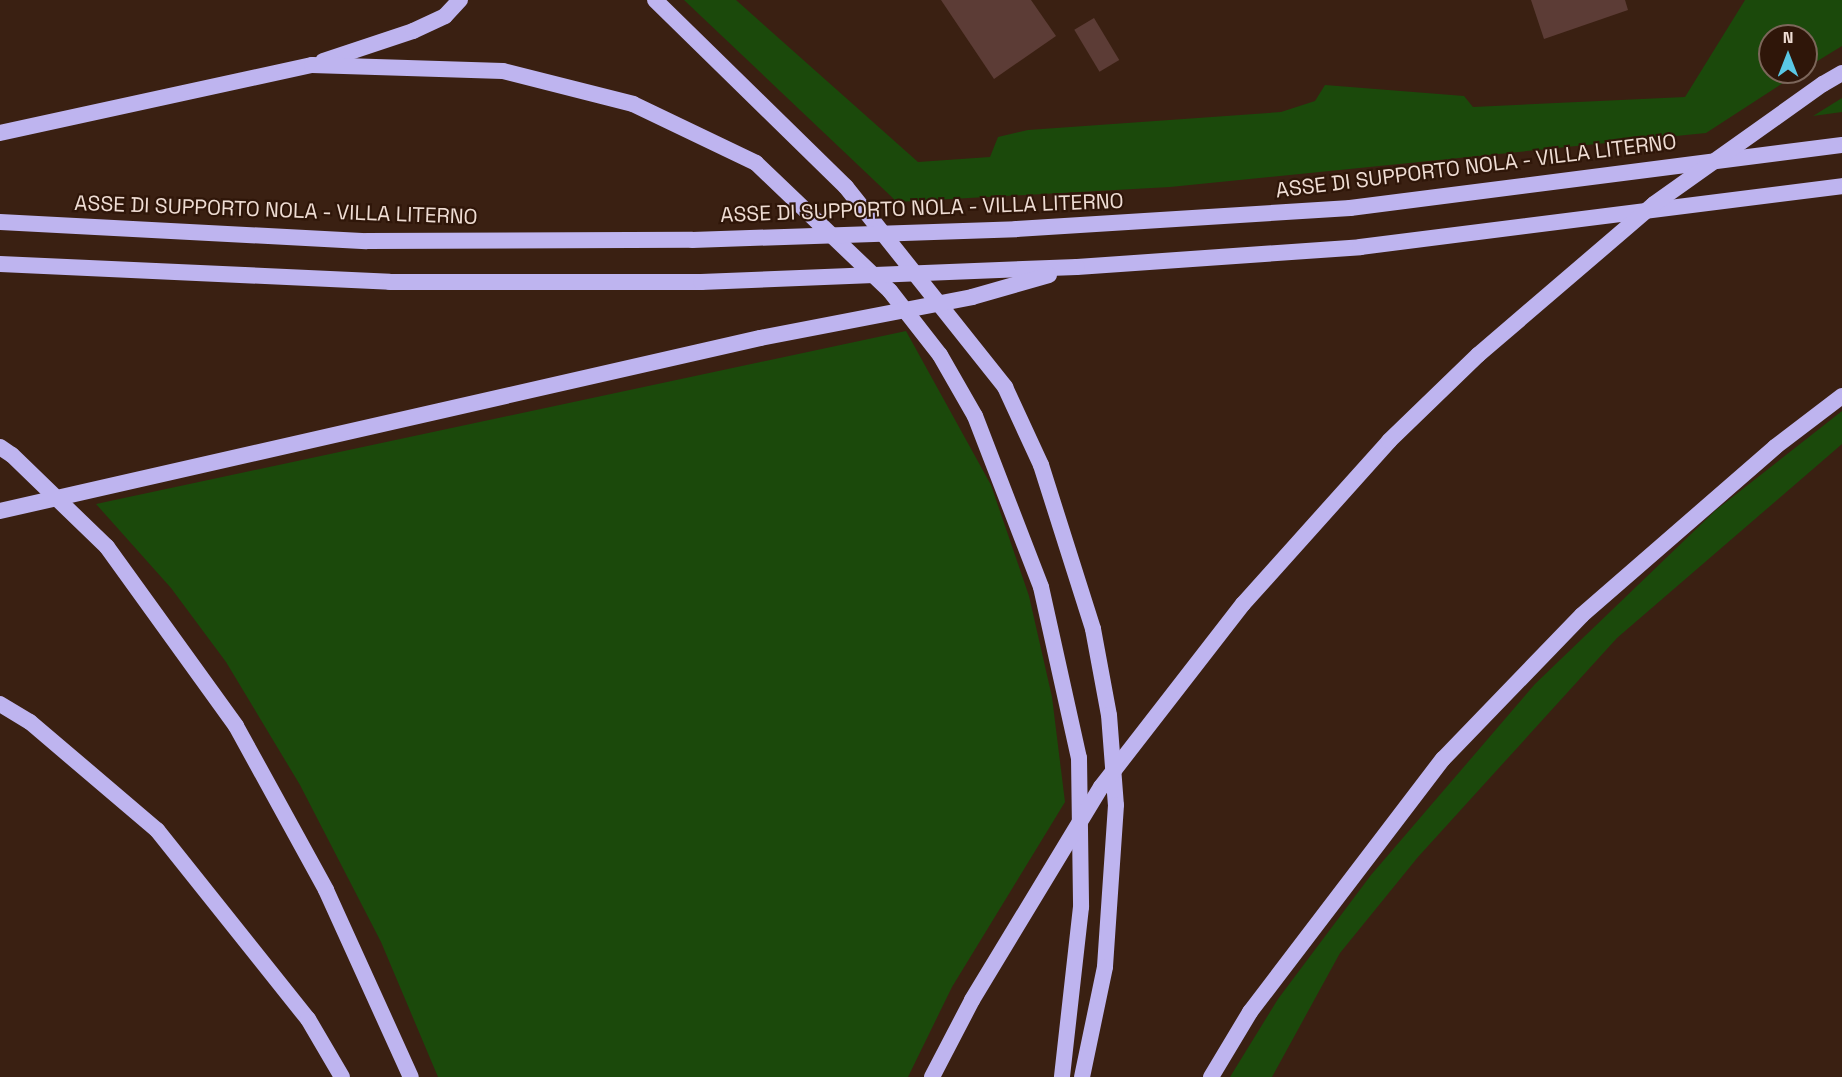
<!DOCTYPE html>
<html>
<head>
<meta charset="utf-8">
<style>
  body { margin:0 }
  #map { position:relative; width:1842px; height:1077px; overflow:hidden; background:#3a2012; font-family:"Space Grotesk",sans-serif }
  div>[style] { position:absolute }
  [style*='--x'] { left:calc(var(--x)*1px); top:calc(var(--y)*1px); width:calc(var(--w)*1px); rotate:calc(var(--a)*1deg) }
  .green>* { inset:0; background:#1b490b }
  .building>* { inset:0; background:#5c3c36; transform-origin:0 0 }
  .trunk>* { height:16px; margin:-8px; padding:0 8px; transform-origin:8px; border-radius:8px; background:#beb4ef }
  .trunk-bridge>* { height:16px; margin:-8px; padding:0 8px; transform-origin:8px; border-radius:8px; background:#beb4ef }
  span { translate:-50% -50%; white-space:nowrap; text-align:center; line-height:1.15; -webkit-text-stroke:4.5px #2f1609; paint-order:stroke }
  .street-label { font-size:21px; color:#efddd4 }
  .north { position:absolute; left:1758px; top:24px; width:60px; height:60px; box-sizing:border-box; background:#2f1609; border:2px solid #7c665a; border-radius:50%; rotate:0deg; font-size:16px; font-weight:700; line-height:24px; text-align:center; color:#efddd4 }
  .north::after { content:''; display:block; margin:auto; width:21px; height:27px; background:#5ac8e5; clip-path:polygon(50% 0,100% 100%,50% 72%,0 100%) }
</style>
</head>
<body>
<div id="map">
  <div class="green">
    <div style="clip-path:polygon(684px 0,736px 0,918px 162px,990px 157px,998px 137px,1028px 130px,1281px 112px,1315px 101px,1325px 85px,1464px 96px,1473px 107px,1685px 97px,1745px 0,1842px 0,1842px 46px,1806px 68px,1806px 36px,1770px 36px,1770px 72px,1800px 72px,1706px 133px,1170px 187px,897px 202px)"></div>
    <div style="clip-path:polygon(1842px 98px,1842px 112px,1813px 116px)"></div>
    <div style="clip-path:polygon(906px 331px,991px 485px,1029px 596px,1052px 697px,1065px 802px,952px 987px,908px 1077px,438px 1077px,381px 942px,300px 785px,226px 662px,171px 588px,96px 504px)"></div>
    <div style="clip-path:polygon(1842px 411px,1842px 444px,1617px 638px,1418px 857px,1340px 953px,1272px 1077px,1230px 1077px,1278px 999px,1371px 875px,1535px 684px,1716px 510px)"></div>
  </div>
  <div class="building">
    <div style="clip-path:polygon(941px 0,1031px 0,1056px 36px,994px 79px)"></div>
    <div style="clip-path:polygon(1531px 0,1625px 0,1628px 10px,1544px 39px)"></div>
    <div style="left:1094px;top:18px;width:49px;height:23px;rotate:59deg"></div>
  </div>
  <div class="trunk">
    <div style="--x:655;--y:0;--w:267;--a:44.4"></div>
    <div style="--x:846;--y:187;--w:256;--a:51.5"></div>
    <div style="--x:1005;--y:387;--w:86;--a:65.2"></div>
    <div style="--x:1041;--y:465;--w:172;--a:72.4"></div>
    <div style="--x:1093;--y:629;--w:87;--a:79.5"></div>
    <div style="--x:1109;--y:715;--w:90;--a:85.6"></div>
    <div style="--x:1116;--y:805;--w:162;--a:93.9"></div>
    <div style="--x:1105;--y:967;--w:112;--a:101.8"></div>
    <div style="--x:323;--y:61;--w:95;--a:-18.4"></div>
    <div style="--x:413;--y:31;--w:35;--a:-25"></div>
    <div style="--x:445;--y:16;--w:22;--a:-47"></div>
    <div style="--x:1823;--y:84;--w:22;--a:-30"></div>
    <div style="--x:0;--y:133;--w:319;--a:-12.3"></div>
    <div style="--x:312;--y:65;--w:191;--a:1.8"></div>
    <div style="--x:503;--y:71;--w:134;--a:14.2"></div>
    <div style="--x:633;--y:104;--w:136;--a:25.6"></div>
    <div style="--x:756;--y:163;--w:185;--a:43.7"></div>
    <div style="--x:890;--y:291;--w:81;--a:52"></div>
    <div style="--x:940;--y:355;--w:70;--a:60.2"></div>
    <div style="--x:975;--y:416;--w:183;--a:68.9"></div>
    <div style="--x:1041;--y:587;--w:175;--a:77.5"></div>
    <div style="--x:1079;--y:758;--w:149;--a:89.2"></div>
    <div style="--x:1081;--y:907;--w:171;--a:96.4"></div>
    <div style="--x:0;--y:222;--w:367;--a:3"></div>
    <div style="--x:367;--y:241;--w:325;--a:-0.2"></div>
    <div style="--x:1016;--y:229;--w:335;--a:-3.6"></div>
    <div style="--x:1350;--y:208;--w:496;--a:-7.3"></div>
    <div style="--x:0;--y:264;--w:390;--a:2.6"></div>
    <div style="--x:390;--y:282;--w:311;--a:0"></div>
    <div style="--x:1077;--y:267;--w:284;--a:-4"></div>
    <div style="--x:1360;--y:247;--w:486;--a:-7.2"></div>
    <div style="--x:0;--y:447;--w:14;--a:34"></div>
    <div style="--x:0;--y:511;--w:779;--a:-12.82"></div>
    <div style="--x:107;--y:547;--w:221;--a:54.2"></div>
    <div style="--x:236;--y:726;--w:187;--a:61.2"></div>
    <div style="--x:326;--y:890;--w:205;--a:65.6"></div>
    <div style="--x:1243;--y:604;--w:219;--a:-48.1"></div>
    <div style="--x:1389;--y:441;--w:124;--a:-44"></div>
    <div style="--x:0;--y:704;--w:35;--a:31"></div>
    <div style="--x:30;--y:722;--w:167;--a:40.4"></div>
    <div style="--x:157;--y:830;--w:242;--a:51.4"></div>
    <div style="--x:308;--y:1019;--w:67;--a:59.6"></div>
    <div style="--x:932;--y:1077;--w:87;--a:-62.5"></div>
    <div style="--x:1211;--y:1077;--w:76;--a:-59"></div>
    <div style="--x:1250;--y:1012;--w:318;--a:-52.7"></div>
    <div style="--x:1443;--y:759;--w:200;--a:-46"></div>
    <div style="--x:1582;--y:615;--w:256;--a:-41"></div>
    <div style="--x:1775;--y:447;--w:84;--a:-37.3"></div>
  </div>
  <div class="trunk-bridge">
    <div style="--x:692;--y:240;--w:324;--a:-1.9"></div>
    <div style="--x:701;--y:282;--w:376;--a:-2.3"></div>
    <div style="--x:760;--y:338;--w:216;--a:-10.9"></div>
    <div style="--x:972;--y:297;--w:80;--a:-15.9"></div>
    <div style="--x:1478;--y:355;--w:232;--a:-40.6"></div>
    <div style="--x:1654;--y:204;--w:207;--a:-35.4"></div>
    <div style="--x:12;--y:455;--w:132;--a:44.1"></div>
    <div style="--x:972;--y:1000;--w:249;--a:-58.8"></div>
    <div style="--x:1101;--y:787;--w:232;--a:-52.2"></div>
  </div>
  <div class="street-label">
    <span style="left:1476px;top:166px;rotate:-7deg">ASSE DI SUPPORTO NOLA - VILLA LITERNO</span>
    <span style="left:922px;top:208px;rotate:-2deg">ASSE DI SUPPORTO NOLA - VILLA LITERNO</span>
    <span style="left:276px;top:210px;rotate:2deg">ASSE DI SUPPORTO NOLA - VILLA LITERNO</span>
  </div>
  <div class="north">N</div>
</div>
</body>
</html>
